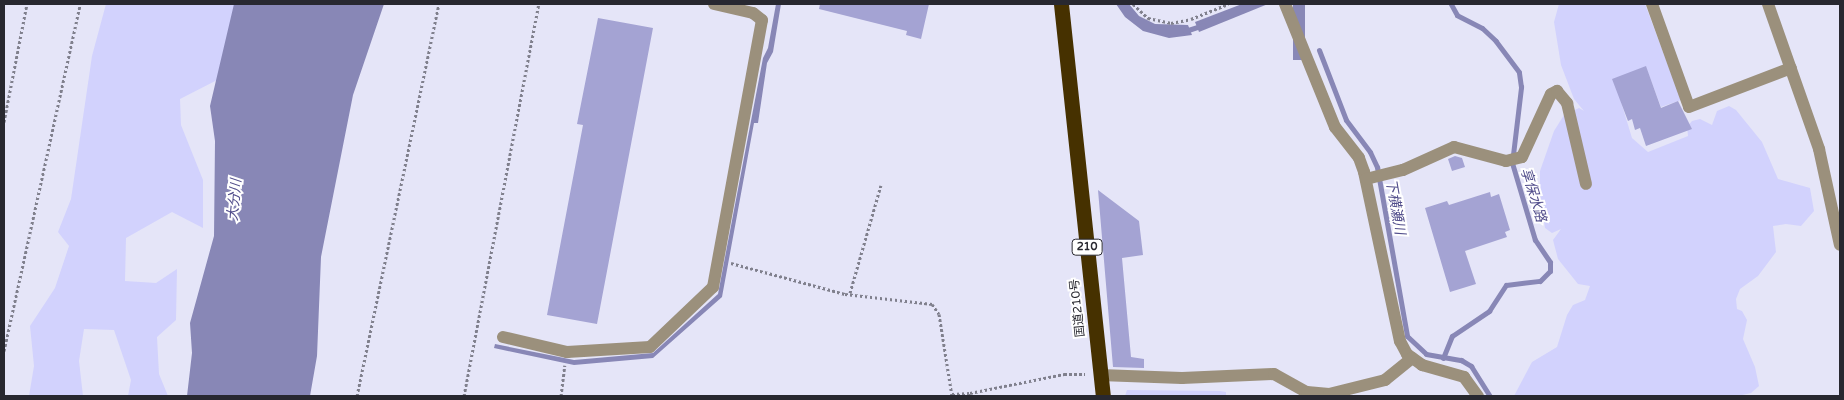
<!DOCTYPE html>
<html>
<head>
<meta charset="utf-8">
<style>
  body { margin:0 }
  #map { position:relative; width:1844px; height:400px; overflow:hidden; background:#e5e5f8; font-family:"Varela Round","Noto Sans JP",sans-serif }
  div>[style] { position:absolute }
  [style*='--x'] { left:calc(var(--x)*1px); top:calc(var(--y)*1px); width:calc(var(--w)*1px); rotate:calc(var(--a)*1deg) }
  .green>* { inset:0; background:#d2d2fd }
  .water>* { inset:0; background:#8887b6; transform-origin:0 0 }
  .stream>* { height:5px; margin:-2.5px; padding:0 2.5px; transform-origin:2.5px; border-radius:2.5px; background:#8887b6 }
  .building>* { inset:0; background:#a4a3d3 }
  .path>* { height:3px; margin-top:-1.5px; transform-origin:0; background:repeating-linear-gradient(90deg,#80808d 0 2.5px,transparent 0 5px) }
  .minor>* { height:12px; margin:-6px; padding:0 6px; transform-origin:6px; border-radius:6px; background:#9b907c }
  .highway>* { height:15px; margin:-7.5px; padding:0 7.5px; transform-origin:7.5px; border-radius:7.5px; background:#463100 }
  span { translate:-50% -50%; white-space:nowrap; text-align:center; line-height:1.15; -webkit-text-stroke:4px #fff; paint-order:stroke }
  .shield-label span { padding:1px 4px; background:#fff; border:1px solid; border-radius:4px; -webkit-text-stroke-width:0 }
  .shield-label { font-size:11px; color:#282830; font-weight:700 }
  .street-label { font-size:12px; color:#282830 }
  .water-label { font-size:14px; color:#514d8b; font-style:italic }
  .frame { position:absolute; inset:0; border:5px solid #282830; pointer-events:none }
</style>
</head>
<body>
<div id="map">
  <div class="green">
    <div style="clip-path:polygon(106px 4px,237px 4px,223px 77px,180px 99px,181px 125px,203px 180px,203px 228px,172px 212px,126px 238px,125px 281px,156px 283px,177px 269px,176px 320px,157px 337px,159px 374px,168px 396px,128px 396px,131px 380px,114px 330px,84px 329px,79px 361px,83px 396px,29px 396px,34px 366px,30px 326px,55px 288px,69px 246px,58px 232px,71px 199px,92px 56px)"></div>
    <div style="clip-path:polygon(1559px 4px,1645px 4px,1681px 100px,1661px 107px,1646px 67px,1621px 102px,1632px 138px,1648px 152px,1688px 136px,1687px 127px,1692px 121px,1700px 119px,1712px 125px,1717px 111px,1729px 106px,1736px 110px,1762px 142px,1778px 179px,1810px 188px,1814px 211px,1801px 226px,1786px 224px,1773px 226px,1776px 252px,1758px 276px,1740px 289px,1736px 299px,1737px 309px,1742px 311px,1747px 320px,1743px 339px,1755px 367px,1759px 386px,1751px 393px,1738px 396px,1514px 396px,1532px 362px,1557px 347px,1567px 315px,1573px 305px,1585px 300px,1590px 286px,1578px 284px,1558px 259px,1553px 240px,1561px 229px,1552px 233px,1545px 228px,1540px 194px,1540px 171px,1554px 131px,1564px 115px,1579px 108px,1584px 111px,1574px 99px,1561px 65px,1554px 22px)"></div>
    <div style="clip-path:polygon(1127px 390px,1220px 391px,1226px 392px,1226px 396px,1125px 396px)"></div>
  </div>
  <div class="water">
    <div style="clip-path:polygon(234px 4px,384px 4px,353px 95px,321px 257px,317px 356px,310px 396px,187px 396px,192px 353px,190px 323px,214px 236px,215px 141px,210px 106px)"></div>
    <div style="clip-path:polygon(776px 4px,781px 4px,773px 52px,767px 63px,758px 123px,754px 123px,722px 297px,653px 358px,574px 365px,494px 348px,495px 344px,574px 360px,653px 353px,718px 294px,763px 58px,768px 48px)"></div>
    <div style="clip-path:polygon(1116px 4px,1129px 4px,1139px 16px,1155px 24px,1188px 25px,1192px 35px,1169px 38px,1143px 31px,1125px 17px)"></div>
    <div style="clip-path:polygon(1242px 4px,1268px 4px,1199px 32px,1195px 22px)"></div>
    <div style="left:1293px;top:4px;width:12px;height:56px"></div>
  </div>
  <div class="stream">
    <div style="--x:1185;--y:31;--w:19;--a:-18"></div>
    <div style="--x:1319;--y:50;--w:75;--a:68.9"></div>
    <div style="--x:1346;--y:120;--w:40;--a:53"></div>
    <div style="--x:1370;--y:152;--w:17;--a:65"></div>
    <div style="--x:1377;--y:167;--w:172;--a:79.9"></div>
    <div style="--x:1407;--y:336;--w:26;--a:43"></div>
    <div style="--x:1426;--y:354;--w:36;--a:10"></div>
    <div style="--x:1461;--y:360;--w:12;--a:31"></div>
    <div style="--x:1471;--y:366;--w:36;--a:58"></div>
    <div style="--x:1443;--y:358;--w:24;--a:-68"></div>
    <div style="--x:1452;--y:336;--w:45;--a:-34"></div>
    <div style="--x:1489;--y:311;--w:31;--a:-57"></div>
    <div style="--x:1506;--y:285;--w:34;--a:-7"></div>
    <div style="--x:1540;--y:281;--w:14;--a:-45"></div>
    <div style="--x:1550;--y:271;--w:9;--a:-90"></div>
    <div style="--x:1550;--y:262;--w:27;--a:-124"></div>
    <div style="--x:1535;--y:240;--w:80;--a:-106.6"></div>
    <div style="--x:1512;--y:163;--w:77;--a:-83.2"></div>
    <div style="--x:1521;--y:87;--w:15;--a:-98"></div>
    <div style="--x:1519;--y:72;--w:39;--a:-127"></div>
    <div style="--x:1496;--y:41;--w:19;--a:-137"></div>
    <div style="--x:1482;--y:28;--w:28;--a:-153"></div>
    <div style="--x:1457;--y:15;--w:13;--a:-119"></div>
  </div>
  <div class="building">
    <div style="clip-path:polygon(820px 4px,929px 4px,921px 39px,906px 35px,907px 31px,819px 9px)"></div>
    <div style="clip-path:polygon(598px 18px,653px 28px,597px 324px,547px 315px,583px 125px,577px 124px)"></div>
    <div style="clip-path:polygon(1646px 66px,1661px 108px,1678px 101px,1692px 129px,1646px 146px,1640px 128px,1635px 130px,1632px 119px,1628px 121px,1612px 79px)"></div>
    <div style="clip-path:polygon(1455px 156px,1462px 158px,1465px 167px,1452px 171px,1448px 159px)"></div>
    <div style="clip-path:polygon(1098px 190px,1139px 221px,1143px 255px,1122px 258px,1131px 357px,1144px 359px,1144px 368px,1113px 367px)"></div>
    <div style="clip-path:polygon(1490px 192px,1491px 197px,1499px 194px,1510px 230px,1505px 232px,1507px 237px,1465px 251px,1476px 284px,1450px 292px,1425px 208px,1447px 201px,1449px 205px)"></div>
  </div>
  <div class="path">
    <div style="--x:1133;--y:4;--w:21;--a:43"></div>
    <div style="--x:1148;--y:18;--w:24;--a:12"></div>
    <div style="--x:1171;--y:23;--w:20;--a:-11"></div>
    <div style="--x:1191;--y:19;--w:40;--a:-22"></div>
    <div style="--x:4;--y:122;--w:120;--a:-79"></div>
    <div style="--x:731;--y:263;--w:118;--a:15.2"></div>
    <div style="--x:845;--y:294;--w:88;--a:6.6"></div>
    <div style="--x:932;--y:304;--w:12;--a:55"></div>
    <div style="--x:939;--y:314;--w:83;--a:81"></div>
    <div style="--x:850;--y:293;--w:112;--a:-74"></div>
    <div style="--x:4;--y:351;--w:355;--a:-77.6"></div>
    <div style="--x:952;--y:394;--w:18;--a:-3"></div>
    <div style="--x:970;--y:393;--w:96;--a:-11.4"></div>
    <div style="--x:1064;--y:374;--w:21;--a:0"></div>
    <div style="--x:357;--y:396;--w:400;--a:-78.2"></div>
    <div style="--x:464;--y:396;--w:399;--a:-79.2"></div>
    <div style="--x:561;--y:396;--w:31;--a:-83"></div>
  </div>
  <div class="minor">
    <div style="--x:1285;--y:4;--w:133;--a:67.9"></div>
    <div style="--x:1335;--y:127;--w:39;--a:52"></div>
    <div style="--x:1359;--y:158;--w:15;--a:70"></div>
    <div style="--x:1364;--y:172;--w:173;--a:78"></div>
    <div style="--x:1400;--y:341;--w:15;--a:62"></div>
    <div style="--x:1407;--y:354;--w:19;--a:36"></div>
    <div style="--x:1422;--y:365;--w:44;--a:15.9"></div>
    <div style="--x:1464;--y:377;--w:24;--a:54"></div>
    <div style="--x:1652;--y:4;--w:109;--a:70.2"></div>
    <div style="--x:1689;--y:107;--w:109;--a:-20.9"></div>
    <div style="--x:1768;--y:4;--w:154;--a:70.6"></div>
    <div style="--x:1819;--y:149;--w:98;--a:77.7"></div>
    <div style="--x:1366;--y:179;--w:38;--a:-14"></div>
    <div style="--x:1403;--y:170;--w:56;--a:-24.3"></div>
    <div style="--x:1454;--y:147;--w:54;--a:15.1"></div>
    <div style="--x:1506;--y:161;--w:16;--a:-14"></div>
    <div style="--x:1522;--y:157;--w:69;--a:-65.3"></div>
    <div style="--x:1551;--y:94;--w:7;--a:-27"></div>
    <div style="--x:1557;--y:91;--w:16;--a:50"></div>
    <div style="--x:1567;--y:103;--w:83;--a:76.8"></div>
    <div style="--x:503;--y:337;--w:66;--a:13.2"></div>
    <div style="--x:567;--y:352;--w:83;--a:-3.4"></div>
    <div style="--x:650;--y:347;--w:87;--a:-43.6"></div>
    <div style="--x:713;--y:287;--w:271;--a:-79.6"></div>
    <div style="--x:762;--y:20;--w:11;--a:-142"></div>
    <div style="--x:753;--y:13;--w:40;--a:-167"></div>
    <div style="--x:1100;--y:375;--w:82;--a:2.1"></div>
    <div style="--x:1182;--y:378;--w:92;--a:-2.5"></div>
    <div style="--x:1274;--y:374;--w:38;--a:29"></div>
    <div style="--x:1307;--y:392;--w:22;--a:5"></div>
    <div style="--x:1329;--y:394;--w:58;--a:-14"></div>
    <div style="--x:1385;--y:380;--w:35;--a:-39"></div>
  </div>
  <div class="highway">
    <div style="--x:1061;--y:4;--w:394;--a:83.9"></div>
  </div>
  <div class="shield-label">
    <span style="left:1087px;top:247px">210</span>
  </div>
  <div class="street-label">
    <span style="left:1078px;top:308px;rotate:-96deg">国道210号</span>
  </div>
  <div class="water-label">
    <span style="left:1533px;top:195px;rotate:73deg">享保水路</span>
    <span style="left:235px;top:200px;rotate:-85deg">大分川</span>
    <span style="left:1395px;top:207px;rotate:80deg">下横瀬川</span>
  </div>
  <div class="frame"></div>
</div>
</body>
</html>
